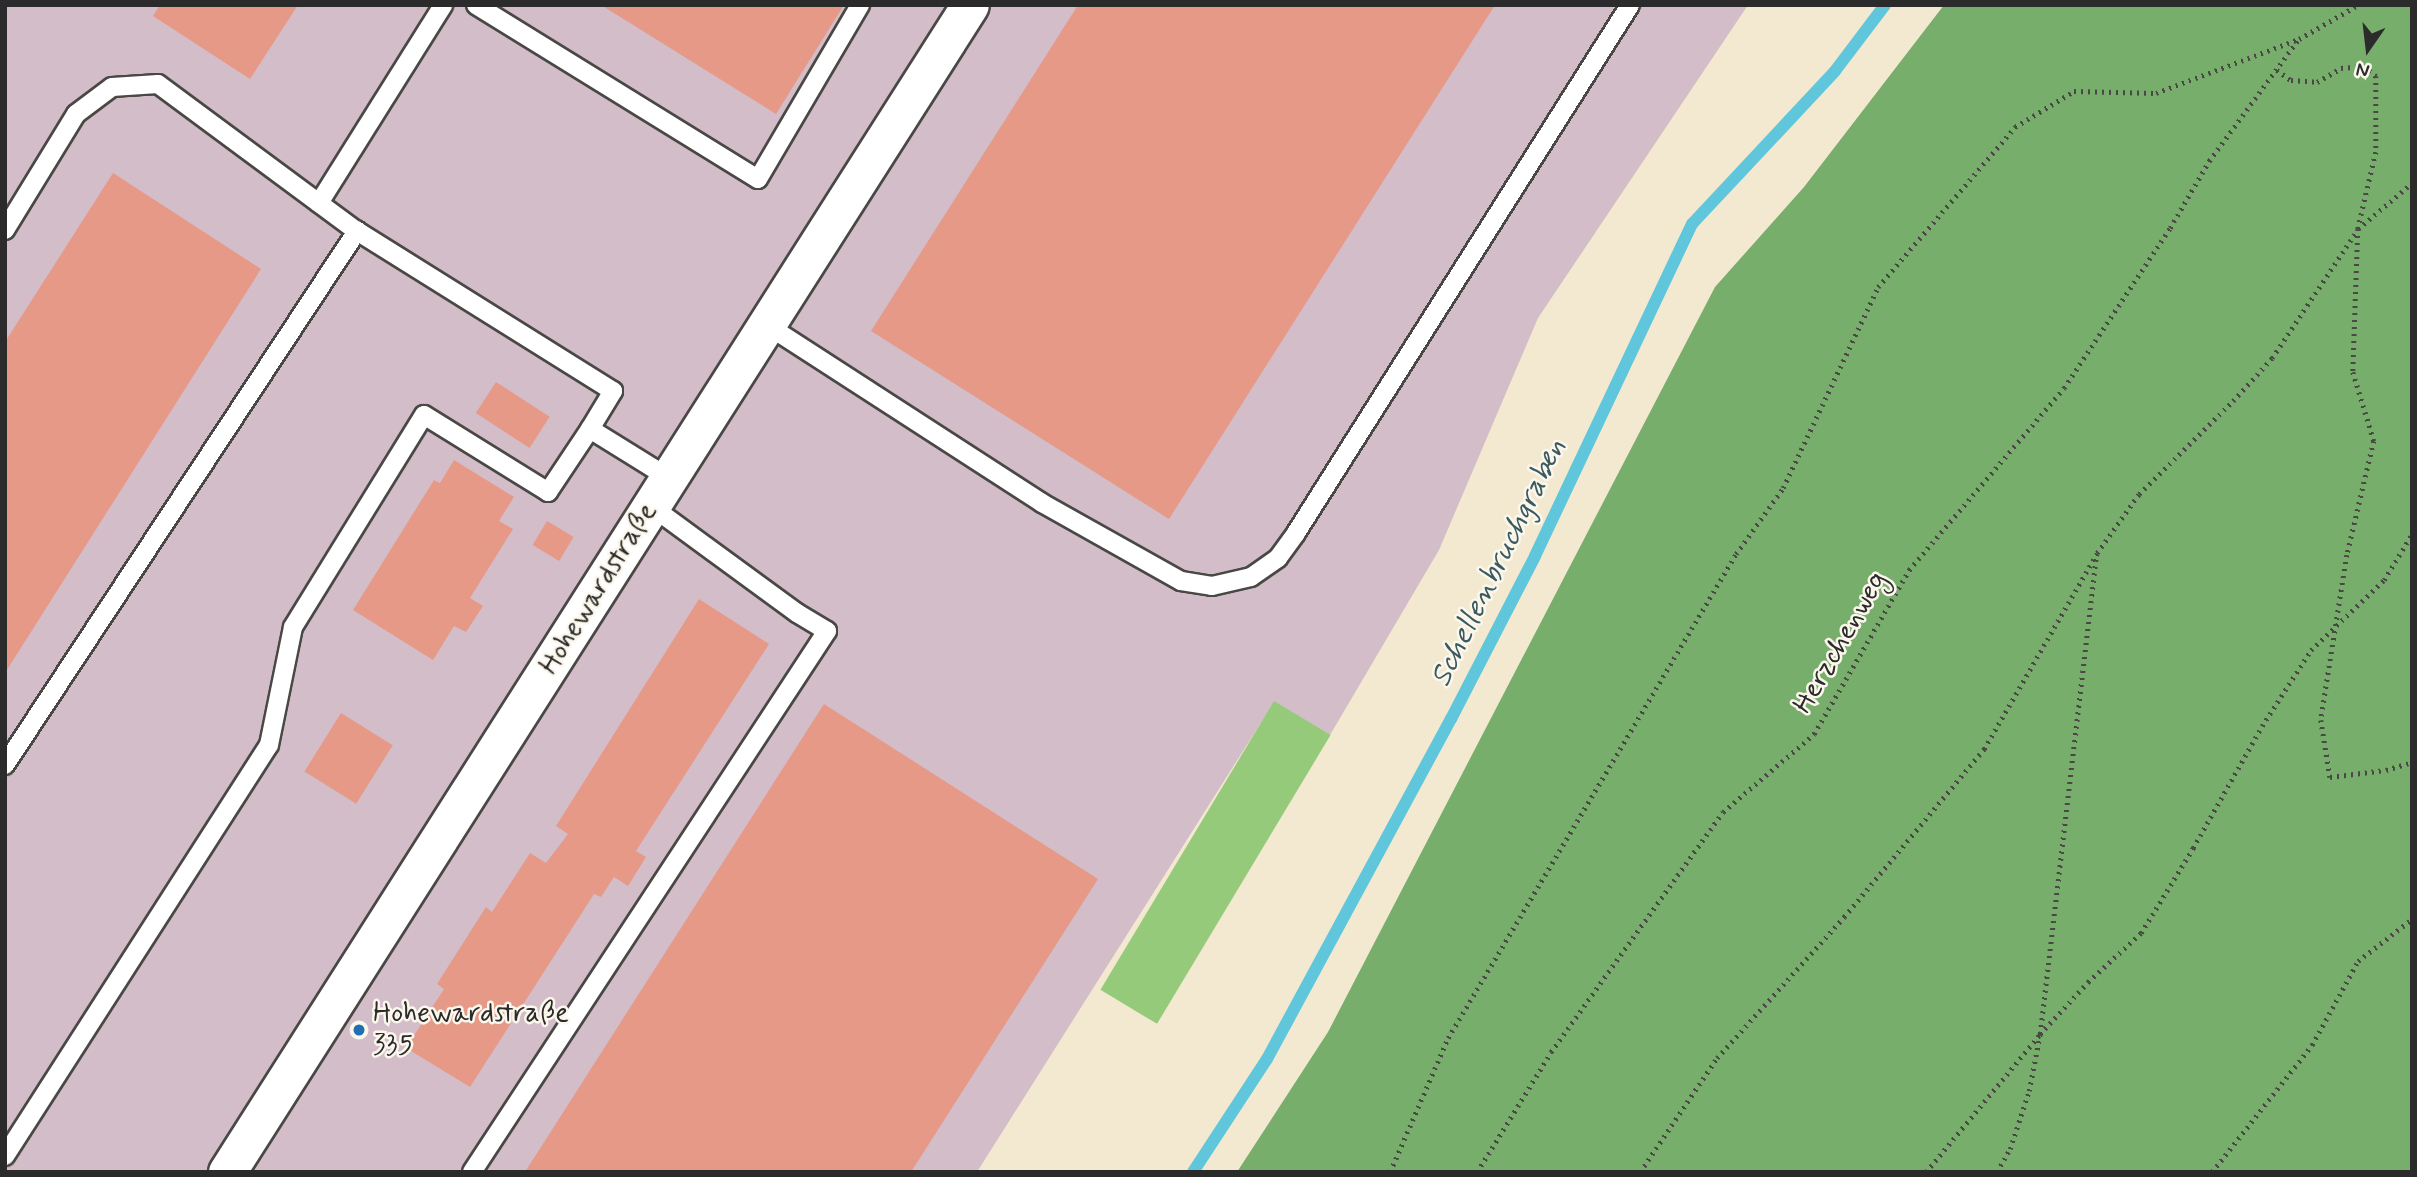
<!DOCTYPE html>
<html>
<head>
<meta charset="utf-8">
<style>
  body { margin:0 }
  #map { position:relative; width:2417px; height:1177px; overflow:hidden; background:#f2e9d0; font-family:Mynerve,sans-serif }
  div>[style] { position:absolute }
  [style*='--x'] { left:calc(var(--x)*1px); top:calc(var(--y)*1px); width:calc(var(--w)*1px); rotate:calc(var(--a)*1deg) }
  .industrial>* { inset:0; background:#d2bdc8 }
  .green>* { inset:0; background:#96ca7b; transform-origin:0 0 }
  .forest>* { inset:0; background:#78ae6b }
  .stream>* { height:12px; margin:-6px; padding:0 6px; transform-origin:6px; border-radius:6px; background:#5fc6db }
  .building>* { inset:0; background:#e79988; transform-origin:0 0 }
  .path>* { height:4.5px; margin-top:-2.25px; transform-origin:0; background:repeating-linear-gradient(90deg,#494844 0 2px,transparent 0 7px) }
  .roads { filter:drop-shadow(2px 0 #494844) drop-shadow(-2px 0 #494844) drop-shadow(0 2px #494844) drop-shadow(0 -2px #494844) }
  .service>* { height:18px; margin:-9px; padding:0 9px; transform-origin:9px; border-radius:9px; background:#fff }
  .minor>* { height:37px; margin:-18.5px; padding:0 18.5px; transform-origin:18.5px; border-radius:18.5px; background:#fff }
  .dots>* { width:19px; height:19px; translate:-50% -50%; box-sizing:border-box; border:4px solid #fbf7ec; border-radius:50% }
  span { translate:-50% -50%; white-space:nowrap; text-align:center; line-height:1.15; -webkit-text-stroke:5px #fbf7ec; paint-order:stroke }
  .street-label { font-size:28px; color:#2b2b2b }
  .poi-label { font-size:28px; color:#2b2b2b }
  .left { translate:0 -50%; text-align:left }
  .water-label { font-size:30px; color:#3b5a60; font-style:italic }
  .frame { position:absolute; inset:0; border:7px solid #2b2b2b; pointer-events:none }
  .north { position:absolute; left:2333px; top:14px; width:70px; height:70px; -webkit-text-stroke:5px #fbf7ec; paint-order:stroke; rotate:194deg; font-size:19px; font-weight:700; line-height:28px; text-align:center; color:#2b2b2b }
  .north::after { content:''; display:block; margin:auto; width:24px; height:32px; background:#2b2b2b; clip-path:polygon(50% 0,100% 100%,50% 72%,0 100%) }
</style>
</head>
<body>
<div id="map">
  <div class="industrial">
    <div style="clip-path:polygon(5px 5px,1748px 5px,1538px 318px,1439px 550px,1330px 735px,1274px 702px,977px 1172px,5px 1172px)"></div>
  </div>
  <div class="green">
    <div style="left:1274px;top:701px;width:66px;height:337px;rotate:31deg"></div>
  </div>
  <div class="forest">
    <div style="clip-path:polygon(1944px 5px,2412px 5px,2412px 1172px,1237px 1172px,1328px 1032px,1715px 287px,1804px 187px)"></div>
  </div>
  <div class="stream">
    <div style="--x:1193;--y:1172;--w:135;--a:-56.8"></div>
    <div style="--x:1267;--y:1059;--w:387;--a:-61.6"></div>
    <div style="--x:1451;--y:719;--w:183;--a:-62.7"></div>
    <div style="--x:1535;--y:556;--w:367;--a:-64.7"></div>
    <div style="--x:1692;--y:224;--w:209;--a:-46.9"></div>
    <div style="--x:1835;--y:71;--w:83;--a:-52.9"></div>
  </div>
  <div class="building">
    <div style="clip-path:polygon(160px 5px,298px 5px,250px 79px,153px 16px)"></div>
    <div style="clip-path:polygon(601px 5px,844px 5px,776px 114px)"></div>
    <div style="clip-path:polygon(1078px 5px,1495px 5px,1169px 519px,871px 331px)"></div>
    <div style="clip-path:polygon(113px 173px,261px 269px,5px 673px,5px 342px)"></div>
    <div style="left:496px;top:382px;width:64px;height:37px;rotate:33deg"></div>
    <div style="clip-path:polygon(454px 460px,514px 497px,499px 521px,513px 529px,470px 598px,483px 606px,466px 632px,454px 626px,433px 660px,353px 610px,434px 480px,440px 483px)"></div>
    <div style="left:547px;top:521px;width:31px;height:28px;rotate:31deg"></div>
    <div style="clip-path:polygon(699px 599px,769px 644px,636px 851px,646px 857px,628px 886px,614px 877px,601px 897px,594px 894px,470px 1087px,406px 1048px,444px 989px,437px 984px,486px 907px,492px 912px,530px 853px,546px 863px,568px 834px,556px 826px)"></div>
    <div style="clip-path:polygon(824px 704px,1098px 879px,911px 1172px,525px 1172px)"></div>
    <div style="left:341px;top:713px;width:61px;height:69px;rotate:32deg"></div>
  </div>
  <div class="path">
    <div style="--x:2277;--y:70;--w:17;--a:36"></div>
    <div style="--x:2291;--y:80;--w:26;--a:4"></div>
    <div style="--x:2317;--y:82;--w:28;--a:-30"></div>
    <div style="--x:2341;--y:68;--w:23;--a:-5"></div>
    <div style="--x:2364;--y:66;--w:16;--a:40"></div>
    <div style="--x:2376;--y:76;--w:76;--a:90"></div>
    <div style="--x:2376;--y:152;--w:79;--a:103.2"></div>
    <div style="--x:2358;--y:229;--w:143;--a:92"></div>
    <div style="--x:2353;--y:372;--w:72;--a:73.1"></div>
    <div style="--x:2374;--y:441;--w:117;--a:103.3"></div>
    <div style="--x:2347;--y:555;--w:167;--a:99"></div>
    <div style="--x:2321;--y:720;--w:58;--a:81"></div>
    <div style="--x:2330;--y:777;--w:56;--a:-7.1"></div>
    <div style="--x:2386;--y:770;--w:27;--a:-17"></div>
    <div style="--x:1390;--y:1172;--w:146;--a:-66.6"></div>
    <div style="--x:1448;--y:1038;--w:563;--a:-59.25"></div>
    <div style="--x:1736;--y:554;--w:81;--a:-54.5"></div>
    <div style="--x:1783;--y:488;--w:222;--a:-64.7"></div>
    <div style="--x:1878;--y:287;--w:211;--a:-49.4"></div>
    <div style="--x:2015;--y:127;--w:69;--a:-31.4"></div>
    <div style="--x:2074;--y:91;--w:82;--a:1.4"></div>
    <div style="--x:2156;--y:93;--w:153;--a:-20.7"></div>
    <div style="--x:2299;--y:39;--w:68;--a:-30"></div>
    <div style="--x:1477;--y:1172;--w:141;--a:-58.3"></div>
    <div style="--x:1551;--y:1052;--w:295;--a:-54.4"></div>
    <div style="--x:1723;--y:812;--w:120;--a:-40.6"></div>
    <div style="--x:1814;--y:734;--w:190;--a:-59.9"></div>
    <div style="--x:1909;--y:570;--w:239;--a:-49.6"></div>
    <div style="--x:2064;--y:388;--w:192;--a:-56.5"></div>
    <div style="--x:2170;--y:228;--w:78;--a:-59.8"></div>
    <div style="--x:2209;--y:161;--w:150;--a:-53.7"></div>
    <div style="--x:1640;--y:1172;--w:138;--a:-56"></div>
    <div style="--x:1717;--y:1058;--w:190;--a:-48"></div>
    <div style="--x:1844;--y:917;--w:219;--a:-50.2"></div>
    <div style="--x:1984;--y:749;--w:226;--a:-60"></div>
    <div style="--x:2097;--y:553;--w:72;--a:-54.6"></div>
    <div style="--x:2139;--y:494;--w:132;--a:-44.7"></div>
    <div style="--x:2233;--y:401;--w:58;--a:-47.8"></div>
    <div style="--x:2272;--y:358;--w:155;--a:-56.3"></div>
    <div style="--x:2358;--y:229;--w:71;--a:-40.4"></div>
    <div style="--x:1926;--y:1172;--w:179;--a:-50.4"></div>
    <div style="--x:2040;--y:1034;--w:71;--a:-47.3"></div>
    <div style="--x:2088;--y:982;--w:72;--a:-42.8"></div>
    <div style="--x:2141;--y:933;--w:100;--a:-58.5"></div>
    <div style="--x:2193;--y:848;--w:140;--a:-60.5"></div>
    <div style="--x:2262;--y:726;--w:90;--a:-57.2"></div>
    <div style="--x:2311;--y:650;--w:101;--a:-43.8"></div>
    <div style="--x:2384;--y:580;--w:54;--a:-58.7"></div>
    <div style="--x:1997;--y:1172;--w:26;--a:-61"></div>
    <div style="--x:2010;--y:1149;--w:61;--a:-71.9"></div>
    <div style="--x:2029;--y:1091;--w:58;--a:-79.1"></div>
    <div style="--x:2040;--y:1034;--w:480;--a:-83.3"></div>
    <div style="--x:2212;--y:1172;--w:162;--a:-51.8"></div>
    <div style="--x:2312;--y:1045;--w:96;--a:-61.3"></div>
    <div style="--x:2358;--y:961;--w:68;--a:-37.9"></div>
  </div>
  <div class="roads">
    <div class="service">
      <div style="--x:476;--y:5;--w:331;--a:31.7"></div>
      <div style="--x:758;--y:179;--w:202;--a:-59.6"></div>
      <div style="--x:319;--y:203;--w:234;--a:-57.9"></div>
      <div style="--x:5;--y:230;--w:136;--a:-58.5"></div>
      <div style="--x:76;--y:114;--w:45;--a:-36.9"></div>
      <div style="--x:112;--y:87;--w:46;--a:-3.7"></div>
      <div style="--x:158;--y:84;--w:247;--a:36.5"></div>
      <div style="--x:357;--y:231;--w:302;--a:32"></div>
      <div style="--x:613;--y:391;--w:44;--a:121.2"></div>
      <div style="--x:590;--y:429;--w:93;--a:31.8"></div>
      <div style="--x:767;--y:325;--w:328;--a:32.9"></div>
      <div style="--x:1042;--y:503;--w:159;--a:29.3"></div>
      <div style="--x:1181;--y:581;--w:31;--a:9"></div>
      <div style="--x:1212;--y:586;--w:40;--a:-13"></div>
      <div style="--x:1251;--y:577;--w:33;--a:-35"></div>
      <div style="--x:1278;--y:558;--w:31;--a:-54"></div>
      <div style="--x:1296;--y:533;--w:625;--a:-57.68"></div>
      <div style="--x:5;--y:765;--w:640;--a:-56.61"></div>
      <div style="--x:5;--y:1156;--w:488;--a:-57.3"></div>
      <div style="--x:269;--y:745;--w:120;--a:-78.5"></div>
      <div style="--x:293;--y:627;--w:249;--a:-58.3"></div>
      <div style="--x:424;--y:415;--w:146;--a:31.8"></div>
      <div style="--x:548;--y:492;--w:76;--a:-56.3"></div>
      <div style="--x:472;--y:1172;--w:647;--a:-56.73"></div>
      <div style="--x:827;--y:631;--w:35;--a:-149"></div>
      <div style="--x:797;--y:613;--w:181;--a:-143.8"></div>
    </div>
    <div class="minor">
      <div style="--x:227;--y:1172;--w:1383;--a:-57.52"></div>
    </div>
  </div>
  <div class="dots">
    <div style="left:359px;top:1030px;background:#1f6fb2"></div>
  </div>
  <div class="street-label">
    <span style="left:599px;top:589px;rotate:-58deg">Hohewardstraße</span>
    <span style="left:1841px;top:643px;rotate:-60deg">Herzchenweg</span>
  </div>
  <div class="poi-label">
    <span class="left" style="left:373px;top:1030px">Hohewardstraße<br>335</span>
  </div>
  <div class="water-label">
    <span style="left:1499px;top:563px;rotate:-64deg">Schellenbruchgraben</span>
  </div>
  <div class="frame"></div>
  <div class="north">N</div>
</div>
</body>
</html>
